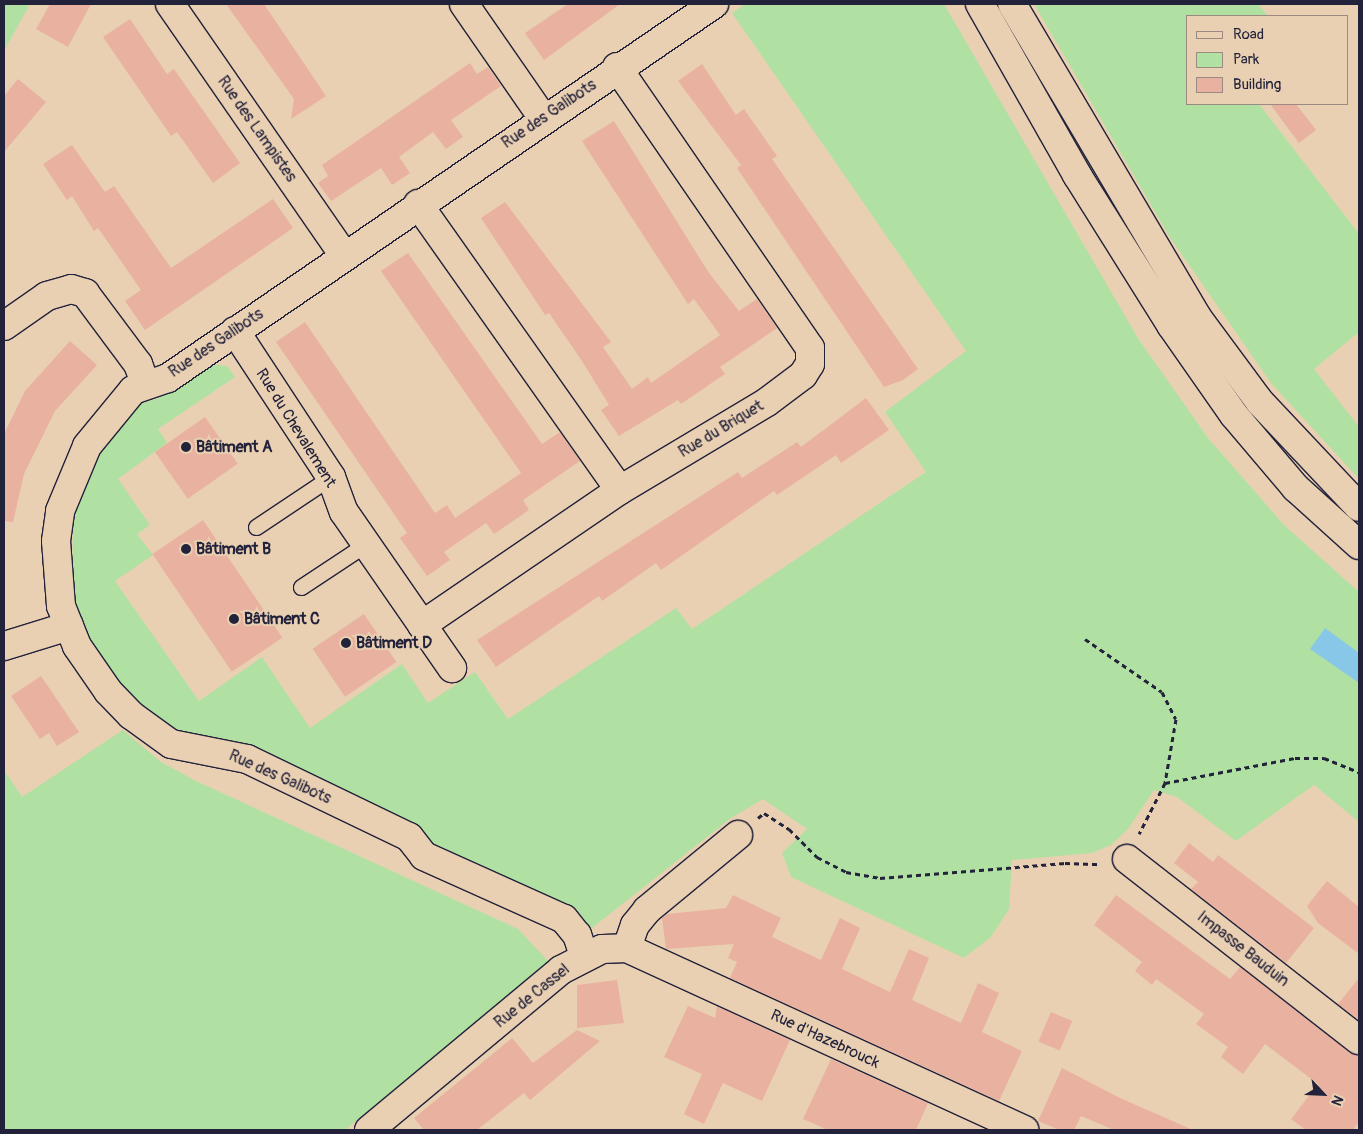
<!DOCTYPE html>
<html>
<head>
<meta charset="utf-8">
<style>
  body { margin:0 }
  #map { position:relative; width:1363px; height:1134px; overflow:hidden; background:#ead0b2; font-family:Pangolin,sans-serif }
  div>[style] { position:absolute }
  [style*='--x'] { left:calc(var(--x)*1px); top:calc(var(--y)*1px); width:calc(var(--w)*1px); rotate:calc(var(--a)*1deg) }
  .green>* { inset:0; background:#b0e1a2 }
  .water>* { inset:0; background:#89c7e9 }
  .building>* { inset:0; background:#e9b1a0; transform-origin:0 0 }
  .path>* { height:3px; margin-top:-1.5px; transform-origin:0; background:repeating-linear-gradient(90deg,#22223b 0 5px,transparent 0 9px) }
  .roads { filter:drop-shadow(1px 0 #22223b) drop-shadow(-1px 0 #22223b) drop-shadow(0 1px #22223b) drop-shadow(0 -1px #22223b) }
  .lane>* { height:15px; margin:-7.5px; padding:0 7.5px; transform-origin:7.5px; border-radius:7.5px; background:#ead0b2 }
  .street>* { height:28px; margin:-14px; padding:0 14px; transform-origin:14px; border-radius:14px; background:#ead0b2 }
  .secondary>* { height:28px; margin:-14px; padding:0 14px; transform-origin:14px; border-radius:14px; background:#ead0b2 }
  .dots>* { width:14px; height:14px; translate:-50% -50%; box-sizing:border-box; border:2px solid #ead0b2; border-radius:50% }
  span { translate:-50% -50%; white-space:nowrap; text-align:center; line-height:1.15; -webkit-text-stroke:4px #ead0b2; paint-order:stroke }
  .street-label { font-size:16px; color:#22223b }
  .poi-label { font-size:16px; color:#22223b; font-weight:700 }
  .left { translate:0 -50%; text-align:left }
  .frame { position:absolute; inset:0; border:5px solid #22223b; pointer-events:none }
  .legend { position:absolute; left:1186px; top:15px; width:162px; height:90px; box-sizing:border-box; background:#ead0b2; border:1px solid #9a8a82; margin:0; padding:6px 9px; list-style:none; font-size:15px; color:#22223b }
  .legend li { display:flex; align-items:center; gap:10px; height:25px }
  .legend b { width:25px; border:1px solid #9a8a82 }
  .north { position:absolute; left:1298px; top:1069px; width:50px; height:50px; -webkit-text-stroke:4px #ead0b2; paint-order:stroke; rotate:115deg; font-size:14px; font-weight:700; line-height:20px; text-align:center; color:#22223b }
  .north::after { content:''; display:block; margin:auto; width:18px; height:22px; background:#22223b; clip-path:polygon(50% 0,100% 100%,50% 72%,0 100%) }
</style>
</head>
<body>
<div id="map">
  <div class="green">
    <div style="clip-path:polygon(4px 4px,30px 4px,4px 51px)"></div>
    <div style="clip-path:polygon(745px 4px,944px 4px,1139px 340px,1208px 438px,1284px 525px,1359px 592px,1359px 822px,1314px 785px,1236px 841px,1177px 797px,1154px 790px,1128px 829px,1111px 845px,1092px 853px,1012px 860px,1009px 909px,991px 937px,964px 958px,791px 877px,782px 853px,807px 829px,763px 799px,731px 818px,592px 928px,572px 912px,431px 843px,418px 827px,231px 740px,191px 740px,151px 719px,96px 657px,72px 597px,73px 525px,79px 496px,100px 450px,139px 404px,159px 398px,212px 364px,227px 366px,235px 377px,158px 429px,167px 443px,118px 479px,150px 525px,137px 534px,153px 555px,115px 581px,199px 701px,262px 657px,310px 728px,402px 664px,428px 703px,475px 672px,508px 719px,676px 608px,692px 629px,926px 472px,885px 412px,966px 351px,732px 13px)"></div>
    <div style="clip-path:polygon(1034px 4px,1258px 4px,1268px 16px,1187px 16px,1187px 104px,1259px 104px,1359px 234px,1359px 332px,1314px 369px,1359px 427px,1359px 479px,1271px 383px,1169px 236px)"></div>
    <div style="clip-path:polygon(123px 730px,161px 762px,196px 781px,518px 929px,549px 962px,345px 1130px,4px 1130px,4px 770px,22px 797px)"></div>
  </div>
  <div class="water">
    <div style="clip-path:polygon(1325px 628px,1359px 653px,1359px 683px,1310px 649px)"></div>
  </div>
  <div class="building">
    <div style="clip-path:polygon(50px 4px,91px 4px,68px 47px,36px 29px)"></div>
    <div style="clip-path:polygon(226px 4px,264px 4px,326px 96px,291px 119px,294px 99px)"></div>
    <div style="clip-path:polygon(568px 4px,620px 4px,544px 60px,525px 33px)"></div>
    <div style="clip-path:polygon(130px 19px,167px 74px,174px 69px,240px 163px,213px 183px,177px 132px,171px 136px,103px 37px)"></div>
    <div style="clip-path:polygon(470px 63px,477px 74px,488px 67px,501px 86px,451px 120px,463px 137px,446px 149px,433px 132px,399px 157px,410px 173px,392px 185px,381px 168px,331px 201px,318px 183px,328px 176px,322px 165px)"></div>
    <div style="clip-path:polygon(702px 64px,736px 115px,744px 109px,777px 156px,772px 159px,918px 369px,903px 380px,884px 387px,737px 168px,741px 165px,678px 81px)"></div>
    <div style="clip-path:polygon(18px 79px,46px 102px,4px 152px,4px 96px)"></div>
    <div style="clip-path:polygon(1270px 104px,1296px 104px,1316px 130px,1299px 143px)"></div>
    <div style="clip-path:polygon(614px 121px,709px 273px,739px 311px,757px 299px,777px 328px,720px 367px,725px 374px,681px 404px,678px 400px,619px 436px,601px 410px,609px 405px,582px 361px,549px 313px,545px 315px,481px 218px,505px 202px,611px 342px,603px 347px,632px 389px,648px 377px,651px 383px,720px 335px,694px 299px,688px 304px,582px 141px)"></div>
    <div style="clip-path:polygon(72px 145px,105px 192px,114px 186px,171px 268px,273px 199px,293px 228px,145px 330px,125px 301px,141px 290px,98px 228px,94px 231px,72px 196px,67px 200px,43px 164px)"></div>
    <div style="clip-path:polygon(408px 253px,542px 444px,560px 432px,580px 461px,523px 500px,529px 510px,494px 534px,486px 523px,444px 552px,450px 560px,427px 576px,400px 538px,407px 533px,276px 342px,305px 322px,435px 513px,447px 505px,455px 518px,521px 473px,381px 271px)"></div>
    <div style="clip-path:polygon(70px 341px,97px 365px,55px 411px,24px 474px,13px 522px,4px 521px,4px 434px,25px 391px)"></div>
    <div style="clip-path:polygon(866px 398px,889px 430px,841px 463px,836px 455px,777px 495px,774px 491px,661px 570px,656px 563px,602px 601px,599px 596px,496px 667px,477px 640px,738px 472px,742px 478px,797px 442px,801px 447px)"></div>
    <div style="left:205px;top:417px;width:57px;height:61px;rotate:55deg"></div>
    <div style="left:203px;top:520px;width:142px;height:61px;rotate:56deg"></div>
    <div style="left:364px;top:614px;width:58px;height:62px;rotate:56deg"></div>
    <div style="clip-path:polygon(41px 676px,79px 732px,57px 746px,49px 733px,40px 739px,11px 696px)"></div>
    <div style="clip-path:polygon(1189px 843px,1213px 862px,1218px 855px,1314px 928px,1286px 963px,1191px 889px,1198px 882px,1174px 863px)"></div>
    <div style="clip-path:polygon(1327px 881px,1359px 907px,1359px 954px,1318px 923px,1307px 906px)"></div>
    <div style="clip-path:polygon(733px 895px,781px 918px,772px 937px,821px 960px,840px 918px,860px 928px,842px 969px,890px 992px,909px 949px,929px 958px,912px 1000px,961px 1023px,978px 983px,999px 993px,982px 1032px,1022px 1051px,999px 1101px,730px 978px,737px 962px,728px 958px,734px 944px,666px 949px,662px 918px,667px 914px,726px 908px)"></div>
    <div style="clip-path:polygon(1116px 895px,1230px 979px,1240px 967px,1349px 1052px,1359px 1055px,1359px 1122px,1353px 1130px,1306px 1130px,1291px 1119px,1318px 1084px,1265px 1044px,1243px 1074px,1221px 1057px,1228px 1047px,1196px 1024px,1204px 1014px,1156px 979px,1152px 985px,1135px 971px,1142px 962px,1094px 925px)"></div>
    <div style="clip-path:polygon(1359px 978px,1359px 1020px,1338px 1004px)"></div>
    <div style="clip-path:polygon(617px 980px,624px 1023px,577px 1028px,577px 985px)"></div>
    <div style="clip-path:polygon(688px 1006px,715px 1018px,717px 1006px,790px 1040px,762px 1101px,723px 1083px,704px 1124px,684px 1114px,702px 1074px,664px 1057px)"></div>
    <div style="left:1051px;top:1012px;width:23px;height:32px;rotate:23deg"></div>
    <div style="clip-path:polygon(577px 1030px,600px 1041px,530px 1100px,524px 1093px,477px 1130px,424px 1130px,414px 1118px,512px 1038px,533px 1063px)"></div>
    <div style="clip-path:polygon(831px 1059px,928px 1103px,916px 1130px,828px 1130px,803px 1119px)"></div>
    <div style="clip-path:polygon(1062px 1068px,1120px 1098px,1193px 1130px,1114px 1130px,1081px 1116px,1074px 1130px,1060px 1130px,1038px 1121px)"></div>
  </div>
  <div class="path">
    <div style="--x:1085;--y:639;--w:93;--a:34.5"></div>
    <div style="--x:1162;--y:692;--w:30;--a:63"></div>
    <div style="--x:1176;--y:719;--w:65;--a:99.8"></div>
    <div style="--x:1165;--y:783;--w:57;--a:117"></div>
    <div style="--x:1165;--y:783;--w:132;--a:-10.9"></div>
    <div style="--x:1295;--y:758;--w:29;--a:0"></div>
    <div style="--x:1324;--y:758;--w:38;--a:22"></div>
    <div style="--x:758;--y:818;--w:8;--a:-40"></div>
    <div style="--x:764;--y:813;--w:30;--a:33"></div>
    <div style="--x:789;--y:829;--w:40;--a:45"></div>
    <div style="--x:817;--y:857;--w:33;--a:27"></div>
    <div style="--x:846;--y:872;--w:35;--a:10"></div>
    <div style="--x:880;--y:878;--w:186;--a:-4.6"></div>
    <div style="--x:1065;--y:863;--w:36;--a:2"></div>
  </div>
  <div class="roads">
    <div class="lane">
      <div style="--x:256;--y:527;--w:90;--a:-33.7"></div>
      <div style="--x:301;--y:587;--w:78;--a:-33.5"></div>
    </div>
    <div class="street">
      <div style="--x:170;--y:4;--w:304;--a:55.3"></div>
      <div style="--x:464;--y:4;--w:139;--a:55.3"></div>
      <div style="--x:418;--y:204;--w:350;--a:54.8"></div>
      <div style="--x:4;--y:326;--w:52;--a:-34.9"></div>
      <div style="--x:47;--y:296;--w:25;--a:-16"></div>
      <div style="--x:71;--y:289;--w:15;--a:16"></div>
      <div style="--x:85;--y:293;--w:89;--a:53.3"></div>
      <div style="--x:138;--y:364;--w:20;--a:70"></div>
      <div style="--x:235;--y:331;--w:175;--a:56.7"></div>
      <div style="--x:331;--y:477;--w:37;--a:70"></div>
      <div style="--x:344;--y:512;--w:190;--a:55.3"></div>
      <div style="--x:422;--y:625;--w:240;--a:-34.3"></div>
      <div style="--x:620;--y:490;--w:171;--a:-30.9"></div>
      <div style="--x:767;--y:402;--w:45;--a:-36.9"></div>
      <div style="--x:803;--y:375;--w:13;--a:-58"></div>
      <div style="--x:810;--y:364;--w:16;--a:-90"></div>
      <div style="--x:810;--y:348;--w:341;--a:-124.5"></div>
      <div style="--x:4;--y:646;--w:68;--a:-17.1"></div>
      <div style="--x:1127;--y:859;--w:294;--a:38"></div>
      <div style="--x:627;--y:948;--w:437;--a:24.6"></div>
      <div style="--x:584;--y:956;--w:22;--a:-108"></div>
      <div style="--x:577;--y:935;--w:21;--a:-129"></div>
      <div style="--x:564;--y:919;--w:154;--a:-155.8"></div>
      <div style="--x:424;--y:856;--w:24;--a:-128"></div>
      <div style="--x:409;--y:837;--w:180;--a:-154.3"></div>
      <div style="--x:247;--y:759;--w:77;--a:-168.8"></div>
      <div style="--x:171;--y:744;--w:49;--a:-144.1"></div>
      <div style="--x:131;--y:715;--w:33;--a:-134"></div>
      <div style="--x:108;--y:691;--w:55;--a:-124.6"></div>
      <div style="--x:77;--y:646;--w:43;--a:-111.8"></div>
      <div style="--x:61;--y:606;--w:65;--a:-94.4"></div>
      <div style="--x:56;--y:541;--w:30;--a:-82"></div>
      <div style="--x:60;--y:511;--w:70;--a:-67.4"></div>
      <div style="--x:87;--y:446;--w:72;--a:-50.6"></div>
      <div style="--x:133;--y:390;--w:37;--a:-19"></div>
      <div style="--x:168;--y:378;--w:662;--a:-34.41"></div>
      <div style="--x:369;--y:1130;--w:250;--a:-39.8"></div>
      <div style="--x:561;--y:970;--w:46;--a:-27.1"></div>
      <div style="--x:602;--y:949;--w:25;--a:-2"></div>
      <div style="--x:627;--y:948;--w:24;--a:-71"></div>
      <div style="--x:635;--y:925;--w:19;--a:-51"></div>
      <div style="--x:647;--y:910;--w:118;--a:-39.5"></div>
    </div>
    <div class="secondary">
      <div style="--x:980;--y:4;--w:197;--a:60.4"></div>
      <div style="--x:1077;--y:175;--w:177;--a:57.9"></div>
      <div style="--x:1171;--y:325;--w:110;--a:55"></div>
      <div style="--x:1234;--y:415;--w:96;--a:49.7"></div>
      <div style="--x:1296;--y:488;--w:85;--a:42.1"></div>
      <div style="--x:1012;--y:4;--w:364;--a:59.4"></div>
      <div style="--x:1197;--y:317;--w:106;--a:53.5"></div>
      <div style="--x:1260;--y:402;--w:144;--a:46.7"></div>
    </div>
  </div>
  <div class="dots">
    <div style="left:186px;top:447px;background:#22223b"></div>
    <div style="left:186px;top:549px;background:#22223b"></div>
    <div style="left:234px;top:619px;background:#22223b"></div>
    <div style="left:346px;top:643px;background:#22223b"></div>
  </div>
  <div class="street-label">
    <span style="left:549px;top:114px;rotate:-34deg">Rue des Galibots</span>
    <span style="left:257px;top:129px;rotate:55deg">Rue des Lampistes</span>
    <span style="left:216px;top:343px;rotate:-34deg">Rue des Galibots</span>
    <span style="left:296px;top:428px;rotate:58deg">Rue du Chevalement</span>
    <span style="left:721px;top:429px;rotate:-31deg">Rue du Briquet</span>
    <span style="left:280px;top:777px;rotate:24deg">Rue des Galibots</span>
    <span style="left:1243px;top:949px;rotate:38deg">Impasse Bauduin</span>
    <span style="left:532px;top:996px;rotate:-39deg">Rue de Cassel</span>
    <span style="left:825px;top:1039px;rotate:25deg">Rue d'Hazebrouck</span>
  </div>
  <div class="poi-label">
    <span class="left" style="left:196px;top:447px">Bâtiment A</span>
    <span class="left" style="left:196px;top:549px">Bâtiment B</span>
    <span class="left" style="left:244px;top:619px">Bâtiment C</span>
    <span class="left" style="left:356px;top:643px">Bâtiment D</span>
  </div>
  <div class="frame"></div>
  <ul class="legend">
  <li><b style="height:6px;background:#ead0b2"></b>Road</li>
  <li><b style="height:14px;background:#b0e1a2"></b>Park</li>
  <li><b style="height:14px;background:#e9b1a0"></b>Building</li>
  </ul>
  <div class="north">N</div>
</div>
</body>
</html>
